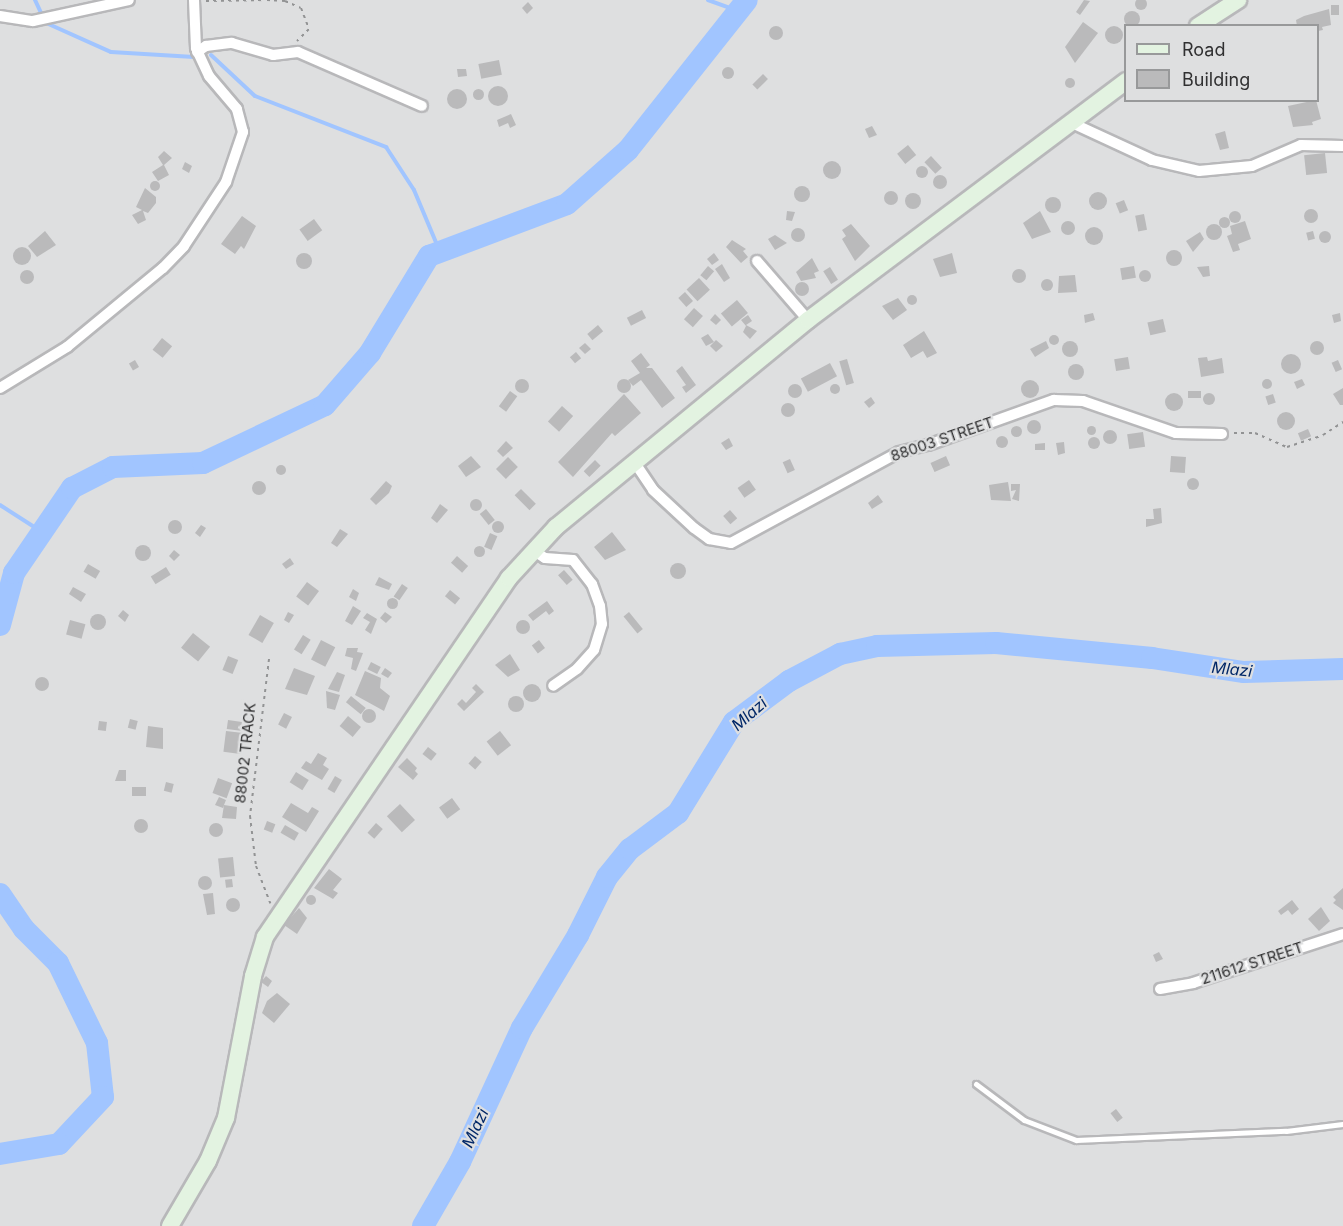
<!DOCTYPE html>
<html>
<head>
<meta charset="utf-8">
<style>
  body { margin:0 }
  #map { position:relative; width:1343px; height:1226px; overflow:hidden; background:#dedfe0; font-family:Inter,sans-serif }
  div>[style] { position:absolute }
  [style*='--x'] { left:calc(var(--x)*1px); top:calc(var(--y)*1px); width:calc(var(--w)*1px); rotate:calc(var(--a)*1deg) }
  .stream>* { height:4px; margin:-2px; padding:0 2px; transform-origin:2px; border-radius:2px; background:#a1c5ff }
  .river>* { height:22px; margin:-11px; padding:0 11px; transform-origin:11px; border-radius:11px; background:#a1c5ff }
  .building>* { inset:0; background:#bababb; transform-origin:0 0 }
  .round { border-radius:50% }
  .path>* { height:2px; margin-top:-1px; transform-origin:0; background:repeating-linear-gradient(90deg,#929394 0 3px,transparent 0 7.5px) }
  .roads { filter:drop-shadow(2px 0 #b8b8ba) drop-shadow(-2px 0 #b8b8ba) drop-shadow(0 2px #b8b8ba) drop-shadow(0 -2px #b8b8ba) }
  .lane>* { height:5px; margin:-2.5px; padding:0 2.5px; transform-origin:2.5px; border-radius:2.5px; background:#fff }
  .street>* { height:10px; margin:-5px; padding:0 5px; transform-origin:5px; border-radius:5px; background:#fff }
  .secondary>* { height:16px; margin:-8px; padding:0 8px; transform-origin:8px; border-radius:8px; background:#e3f3e1 }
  span { translate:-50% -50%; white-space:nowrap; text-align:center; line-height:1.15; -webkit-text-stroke:4.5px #dedfe0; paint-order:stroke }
  .street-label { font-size:15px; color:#303031 }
  .water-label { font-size:16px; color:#002767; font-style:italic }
  .legend { position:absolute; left:1124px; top:24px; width:195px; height:78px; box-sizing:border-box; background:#dedfe0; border:2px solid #98999a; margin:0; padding:8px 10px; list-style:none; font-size:18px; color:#303031 }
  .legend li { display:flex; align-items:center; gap:12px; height:30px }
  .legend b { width:30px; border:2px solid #98999a }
</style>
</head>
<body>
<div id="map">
  <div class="stream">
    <div style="--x:35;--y:0;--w:14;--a:65"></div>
    <div style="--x:708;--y:0;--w:32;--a:20"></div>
    <div style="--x:44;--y:22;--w:73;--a:24.1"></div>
    <div style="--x:111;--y:52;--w:83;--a:3.4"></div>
    <div style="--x:211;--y:55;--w:60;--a:43"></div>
    <div style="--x:255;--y:96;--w:141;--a:21.3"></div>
    <div style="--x:386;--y:147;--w:51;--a:56.9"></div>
    <div style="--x:414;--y:190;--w:67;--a:67.2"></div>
    <div style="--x:0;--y:505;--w:50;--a:32.7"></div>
  </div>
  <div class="river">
    <div style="--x:0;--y:625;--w:54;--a:-74.9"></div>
    <div style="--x:14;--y:573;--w:103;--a:-55.7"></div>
    <div style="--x:72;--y:488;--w:46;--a:-27.1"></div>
    <div style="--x:113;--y:467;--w:90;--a:-2.5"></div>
    <div style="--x:203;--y:463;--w:135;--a:-25.4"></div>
    <div style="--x:325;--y:405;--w:69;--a:-49.1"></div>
    <div style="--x:370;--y:353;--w:114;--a:-58.7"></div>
    <div style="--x:429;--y:256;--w:147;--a:-20.6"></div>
    <div style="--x:567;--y:204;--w:81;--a:-41.5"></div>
    <div style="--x:628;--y:150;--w:191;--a:-51.6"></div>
    <div style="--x:0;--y:894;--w:42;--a:55.6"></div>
    <div style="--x:24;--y:929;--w:48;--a:45"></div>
    <div style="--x:58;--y:963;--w:89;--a:64"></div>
    <div style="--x:97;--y:1043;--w:54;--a:83.7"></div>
    <div style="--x:103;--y:1097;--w:64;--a:133.1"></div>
    <div style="--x:59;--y:1144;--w:60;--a:170.4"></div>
    <div style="--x:423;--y:1226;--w:74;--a:-60"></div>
    <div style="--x:460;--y:1162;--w:148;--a:-65.2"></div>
    <div style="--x:522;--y:1028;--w:109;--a:-58.9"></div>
    <div style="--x:578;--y:935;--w:65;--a:-63.4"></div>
    <div style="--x:607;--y:877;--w:36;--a:-51"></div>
    <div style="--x:630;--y:849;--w:60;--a:-36.9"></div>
    <div style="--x:678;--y:813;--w:107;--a:-58.4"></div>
    <div style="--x:734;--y:722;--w:69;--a:-36.7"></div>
    <div style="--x:789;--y:681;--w:58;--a:-27.9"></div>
    <div style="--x:840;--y:654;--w:38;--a:-12"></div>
    <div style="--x:877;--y:646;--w:119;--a:-1.4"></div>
    <div style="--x:996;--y:643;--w:157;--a:5.5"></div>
    <div style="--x:1152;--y:658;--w:93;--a:8.7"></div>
    <div style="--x:1244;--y:672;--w:99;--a:-1.7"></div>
  </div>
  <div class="building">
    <div class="round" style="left:1135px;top:-2px;width:12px;height:12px"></div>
    <div style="clip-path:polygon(1084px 0,1090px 1px,1080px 15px,1076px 12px)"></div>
    <div style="clip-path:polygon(528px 2px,533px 8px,527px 14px,522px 8px)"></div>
    <div style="left:1331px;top:5px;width:8px;height:10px"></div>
    <div style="clip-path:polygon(1329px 9px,1331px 25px,1322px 27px,1323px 30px,1318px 31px,1318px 26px,1297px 26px,1296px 20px,1304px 16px)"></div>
    <div class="round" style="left:1124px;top:11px;width:16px;height:16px"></div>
    <div style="clip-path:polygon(1083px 22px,1098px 33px,1075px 63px,1065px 47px)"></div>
    <div class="round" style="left:1105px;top:26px;width:18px;height:18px"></div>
    <div class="round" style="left:769px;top:26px;width:14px;height:14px"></div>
    <div style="left:499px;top:60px;width:15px;height:21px;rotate:79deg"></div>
    <div class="round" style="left:722px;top:67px;width:12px;height:12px"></div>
    <div style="clip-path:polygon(457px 69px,466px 69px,467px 76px,458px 77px)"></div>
    <div style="left:763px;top:74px;width:7px;height:15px;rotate:45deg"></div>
    <div class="round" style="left:1065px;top:78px;width:10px;height:10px"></div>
    <div class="round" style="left:488px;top:86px;width:20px;height:20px"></div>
    <div class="round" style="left:472.5px;top:88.5px;width:11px;height:11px"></div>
    <div class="round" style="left:447px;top:89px;width:20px;height:20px"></div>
    <div style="clip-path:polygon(1316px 100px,1321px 119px,1312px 122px,1313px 125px,1293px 127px,1288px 106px)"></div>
    <div style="clip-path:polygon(511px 114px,516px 125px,510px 128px,508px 123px,499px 127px,497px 120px)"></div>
    <div style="clip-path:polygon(872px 126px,877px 135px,869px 138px,865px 129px)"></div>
    <div style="clip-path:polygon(1225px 131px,1229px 148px,1220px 150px,1215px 134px)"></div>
    <div style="left:908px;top:145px;width:13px;height:14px;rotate:51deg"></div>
    <div style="clip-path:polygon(164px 151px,172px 158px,164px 165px,169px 175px,158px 181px,152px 172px,163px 165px,158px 157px)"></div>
    <div style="left:1325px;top:153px;width:20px;height:21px;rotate:84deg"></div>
    <div style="left:931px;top:156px;width:16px;height:9px;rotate:47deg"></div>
    <div class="round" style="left:823px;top:161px;width:18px;height:18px"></div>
    <div style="clip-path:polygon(185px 162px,192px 166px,189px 173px,182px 169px)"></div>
    <div class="round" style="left:916px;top:166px;width:12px;height:12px"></div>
    <div class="round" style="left:933px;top:175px;width:14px;height:14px"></div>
    <div class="round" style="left:150px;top:181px;width:10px;height:10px"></div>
    <div class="round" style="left:794px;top:186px;width:16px;height:16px"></div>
    <div style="clip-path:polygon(145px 188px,156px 197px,156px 203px,148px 213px,143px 211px,146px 220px,138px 224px,132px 215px,142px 210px,136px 207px)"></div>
    <div class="round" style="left:884px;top:191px;width:14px;height:14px"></div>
    <div class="round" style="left:1089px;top:192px;width:18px;height:18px"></div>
    <div class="round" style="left:905px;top:193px;width:16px;height:16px"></div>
    <div class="round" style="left:1045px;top:197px;width:16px;height:16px"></div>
    <div style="left:1124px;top:200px;width:11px;height:9px;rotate:68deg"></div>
    <div class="round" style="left:1304px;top:209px;width:14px;height:14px"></div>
    <div style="clip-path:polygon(787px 211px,795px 212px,792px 221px,786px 220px)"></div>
    <div style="clip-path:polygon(1040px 211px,1051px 232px,1032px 239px,1023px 223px)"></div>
    <div class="round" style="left:1229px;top:211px;width:12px;height:12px"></div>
    <div style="left:1144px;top:214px;width:16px;height:9px;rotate:79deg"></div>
    <div style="clip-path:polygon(242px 216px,256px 226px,244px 249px,241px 246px,235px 254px,221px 244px)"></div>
    <div class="round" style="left:1218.5px;top:216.5px;width:11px;height:11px"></div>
    <div style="left:314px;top:219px;width:14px;height:18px;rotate:54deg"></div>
    <div style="clip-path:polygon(1245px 221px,1251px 239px,1238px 244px,1240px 250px,1233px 252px,1227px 236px,1232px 234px,1230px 226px)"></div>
    <div class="round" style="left:1061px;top:221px;width:14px;height:14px"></div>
    <div style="clip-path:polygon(851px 224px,870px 246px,855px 261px,842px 239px,846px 236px,842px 230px)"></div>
    <div class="round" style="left:1206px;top:224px;width:16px;height:16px"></div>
    <div class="round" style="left:1085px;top:227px;width:18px;height:18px"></div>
    <div class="round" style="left:791px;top:228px;width:14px;height:14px"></div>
    <div class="round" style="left:1319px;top:231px;width:12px;height:12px"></div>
    <div style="clip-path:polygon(45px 231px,56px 245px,37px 257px,28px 246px)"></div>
    <div style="left:1313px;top:231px;width:8px;height:7px;rotate:76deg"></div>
    <div style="clip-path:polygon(1200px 232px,1204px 239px,1193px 252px,1186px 241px)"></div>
    <div style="clip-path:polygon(775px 235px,787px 243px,775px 250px,768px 239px)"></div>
    <div style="clip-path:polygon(732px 240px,746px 249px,743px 251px,748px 257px,741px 263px,726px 247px)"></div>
    <div class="round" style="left:13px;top:247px;width:18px;height:18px"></div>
    <div class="round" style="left:1166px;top:250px;width:16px;height:16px"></div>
    <div style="clip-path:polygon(714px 253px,719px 260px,712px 265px,707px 259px)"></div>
    <div style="clip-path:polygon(952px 253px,957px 273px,940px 277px,933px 259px)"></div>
    <div class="round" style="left:296px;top:253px;width:16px;height:16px"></div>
    <div style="clip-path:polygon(812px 258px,819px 271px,814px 273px,816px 278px,801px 281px,796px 272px)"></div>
    <div style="clip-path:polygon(722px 264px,730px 278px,724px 282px,715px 269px)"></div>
    <div style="left:708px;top:266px;width:8px;height:12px;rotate:40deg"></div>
    <div style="left:1134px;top:266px;width:12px;height:14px;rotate:81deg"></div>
    <div style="clip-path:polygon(1209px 266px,1210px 276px,1203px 277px,1197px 267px)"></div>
    <div style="left:830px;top:267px;width:15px;height:8px;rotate:58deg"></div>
    <div class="round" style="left:1012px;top:269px;width:14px;height:14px"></div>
    <div class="round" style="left:1139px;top:270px;width:12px;height:12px"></div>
    <div class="round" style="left:20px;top:270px;width:14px;height:14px"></div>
    <div style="clip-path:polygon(1075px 275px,1077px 292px,1058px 293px,1059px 276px)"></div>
    <div style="left:699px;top:278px;width:16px;height:17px;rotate:47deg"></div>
    <div class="round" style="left:1041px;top:279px;width:12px;height:12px"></div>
    <div class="round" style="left:795px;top:282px;width:14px;height:14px"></div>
    <div style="left:685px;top:292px;width:12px;height:9px;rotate:48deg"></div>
    <div class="round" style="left:907px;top:295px;width:10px;height:10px"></div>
    <div style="clip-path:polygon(898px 298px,907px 310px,893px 320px,882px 306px)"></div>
    <div style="left:737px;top:300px;width:17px;height:21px;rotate:50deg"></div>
    <div style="left:694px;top:308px;width:12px;height:15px;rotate:42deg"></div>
    <div style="left:642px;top:310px;width:9px;height:17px;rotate:63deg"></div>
    <div style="clip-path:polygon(1093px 313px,1095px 320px,1085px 323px,1084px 315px)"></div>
    <div style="clip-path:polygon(1340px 313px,1341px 321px,1334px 323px,1332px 315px)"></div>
    <div style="clip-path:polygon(715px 314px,721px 320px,716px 325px,710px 320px)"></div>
    <div style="clip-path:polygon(748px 315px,752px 321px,746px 325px,757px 331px,750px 339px,743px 332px,746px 326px,741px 320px)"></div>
    <div style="left:1163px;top:319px;width:13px;height:16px;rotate:77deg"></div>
    <div style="left:598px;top:325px;width:8px;height:14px;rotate:50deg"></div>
    <div style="clip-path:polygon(924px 331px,937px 353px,927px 358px,923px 351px,911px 358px,903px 345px)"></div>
    <div style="clip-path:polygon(708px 334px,714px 342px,706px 346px,701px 338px)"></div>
    <div class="round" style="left:1049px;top:335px;width:10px;height:10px"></div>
    <div style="left:162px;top:338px;width:13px;height:15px;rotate:39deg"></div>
    <div style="clip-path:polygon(716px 340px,723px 346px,716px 352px,710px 346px)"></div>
    <div style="clip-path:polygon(1046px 341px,1049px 348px,1035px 357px,1030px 349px)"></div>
    <div class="round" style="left:1310px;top:341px;width:14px;height:14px"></div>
    <div class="round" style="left:1062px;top:341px;width:16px;height:16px"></div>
    <div style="clip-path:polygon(585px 343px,591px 349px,585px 354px,579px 348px)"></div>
    <div style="left:576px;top:352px;width:8px;height:8px;rotate:50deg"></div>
    <div style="clip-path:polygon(641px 353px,650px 365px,646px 368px,652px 368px,675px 398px,662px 408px,641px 380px,633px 386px,628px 380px,640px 373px,631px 361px)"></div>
    <div class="round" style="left:1281px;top:354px;width:20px;height:20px"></div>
    <div style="left:1128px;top:357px;width:12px;height:14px;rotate:81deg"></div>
    <div style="clip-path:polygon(1207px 357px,1208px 361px,1222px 358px,1224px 373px,1201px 377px,1198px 358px)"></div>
    <div style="left:847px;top:359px;width:25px;height:8px;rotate:74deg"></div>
    <div style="left:135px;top:360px;width:8px;height:7px;rotate:60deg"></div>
    <div style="left:1338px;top:360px;width:10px;height:7px;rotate:66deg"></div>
    <div style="left:830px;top:363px;width:15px;height:33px;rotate:62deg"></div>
    <div class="round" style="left:1068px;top:364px;width:16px;height:16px"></div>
    <div style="clip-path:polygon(682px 366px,696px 385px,686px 393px,682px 387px,686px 385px,676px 371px)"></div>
    <div class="round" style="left:1262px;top:379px;width:10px;height:10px"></div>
    <div style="clip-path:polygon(1302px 379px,1305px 385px,1297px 389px,1294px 382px)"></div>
    <div class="round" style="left:617px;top:379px;width:14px;height:14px"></div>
    <div class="round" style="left:515px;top:379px;width:14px;height:14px"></div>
    <div class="round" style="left:1021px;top:380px;width:18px;height:18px"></div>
    <div class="round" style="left:788px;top:384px;width:14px;height:14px"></div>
    <div class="round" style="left:830px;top:384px;width:10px;height:10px"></div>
    <div style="clip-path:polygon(1343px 388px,1343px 405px,1340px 405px,1333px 394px)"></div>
    <div style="left:510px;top:391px;width:9px;height:19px;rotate:36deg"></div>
    <div style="left:1188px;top:391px;width:13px;height:7px"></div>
    <div class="round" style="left:1203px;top:393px;width:12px;height:12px"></div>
    <div class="round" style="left:1165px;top:393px;width:18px;height:18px"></div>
    <div style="clip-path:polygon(624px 394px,641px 413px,615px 436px,612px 433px,573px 477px,558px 462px)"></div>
    <div style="left:1273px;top:394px;width:9px;height:8px;rotate:72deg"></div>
    <div style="clip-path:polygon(871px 397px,875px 403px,869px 408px,864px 402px)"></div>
    <div class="round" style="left:781px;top:403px;width:14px;height:14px"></div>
    <div style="left:562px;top:406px;width:15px;height:21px;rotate:42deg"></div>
    <div class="round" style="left:1277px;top:412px;width:18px;height:18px"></div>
    <div class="round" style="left:1027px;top:420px;width:14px;height:14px"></div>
    <div class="round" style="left:1086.5px;top:425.5px;width:9px;height:9px"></div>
    <div class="round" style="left:1010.5px;top:425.5px;width:11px;height:11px"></div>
    <div style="left:1308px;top:429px;width:8px;height:11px;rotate:67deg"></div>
    <div class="round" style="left:1103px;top:430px;width:14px;height:14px"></div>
    <div style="left:1143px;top:432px;width:15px;height:16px;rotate:82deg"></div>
    <div class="round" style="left:996px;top:436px;width:12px;height:12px"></div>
    <div class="round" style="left:1088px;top:437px;width:12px;height:12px"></div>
    <div style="clip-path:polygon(729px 438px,733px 446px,726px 450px,721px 443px)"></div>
    <div style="clip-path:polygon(506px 441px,513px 448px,503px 457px,497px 451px)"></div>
    <div style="clip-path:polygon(1064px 442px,1065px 453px,1058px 455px,1056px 443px)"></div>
    <div style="clip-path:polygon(1045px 443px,1045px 450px,1035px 450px,1035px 444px)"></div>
    <div style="clip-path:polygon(471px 456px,481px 467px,466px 477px,458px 466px)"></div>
    <div style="left:946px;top:456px;width:10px;height:17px;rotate:66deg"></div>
    <div style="left:1171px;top:456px;width:15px;height:16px;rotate:4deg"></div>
    <div style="left:508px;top:457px;width:14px;height:17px;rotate:45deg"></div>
    <div style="left:790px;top:459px;width:12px;height:8px;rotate:66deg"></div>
    <div style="left:595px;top:460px;width:8px;height:16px;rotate:45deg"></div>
    <div class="round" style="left:276px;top:465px;width:10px;height:10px"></div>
    <div class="round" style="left:1187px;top:478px;width:12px;height:12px"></div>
    <div style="left:749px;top:480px;width:12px;height:14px;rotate:55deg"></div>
    <div style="clip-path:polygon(386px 481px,392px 486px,389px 493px,376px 505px,370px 499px)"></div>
    <div class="round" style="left:252px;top:481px;width:14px;height:14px"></div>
    <div style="clip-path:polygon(1008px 482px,1011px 501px,991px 500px,989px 485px)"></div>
    <div style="clip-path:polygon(1011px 484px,1020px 484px,1019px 501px,1012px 499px,1016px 490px,1011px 491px)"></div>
    <div style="left:521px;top:489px;width:21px;height:9px;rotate:45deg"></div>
    <div style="clip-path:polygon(878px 495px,883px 502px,872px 509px,868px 503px)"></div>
    <div class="round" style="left:470px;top:499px;width:12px;height:12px"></div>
    <div style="clip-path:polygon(440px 504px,448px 510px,437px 523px,431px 518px)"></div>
    <div style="clip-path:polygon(1161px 508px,1162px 523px,1146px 527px,1146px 519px,1154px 519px,1153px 509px)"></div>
    <div style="left:486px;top:509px;width:14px;height:8px;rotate:51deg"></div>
    <div style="left:730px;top:510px;width:11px;height:9px;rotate:49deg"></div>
    <div class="round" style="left:168px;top:520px;width:14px;height:14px"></div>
    <div class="round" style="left:492px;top:521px;width:12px;height:12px"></div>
    <div style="clip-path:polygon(201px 525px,206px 528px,200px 537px,195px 533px)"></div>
    <div style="clip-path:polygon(340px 529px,348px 534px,337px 547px,331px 543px)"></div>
    <div style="clip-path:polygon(612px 532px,626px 550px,605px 560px,594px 547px)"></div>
    <div style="left:490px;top:533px;width:8px;height:15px;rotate:23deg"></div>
    <div class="round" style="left:135px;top:545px;width:16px;height:16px"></div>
    <div class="round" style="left:473.5px;top:545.5px;width:11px;height:11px"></div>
    <div style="clip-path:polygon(174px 550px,180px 555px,174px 561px,169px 556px)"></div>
    <div style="left:457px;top:556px;width:15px;height:9px;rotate:42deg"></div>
    <div style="clip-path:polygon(290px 558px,294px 564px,286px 569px,282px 564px)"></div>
    <div class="round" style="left:670px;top:563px;width:16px;height:16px"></div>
    <div style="left:88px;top:564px;width:14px;height:9px;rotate:30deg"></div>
    <div style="left:166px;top:567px;width:9px;height:18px;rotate:58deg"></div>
    <div style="left:564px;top:570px;width:13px;height:8px;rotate:48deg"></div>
    <div style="clip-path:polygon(379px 577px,392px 584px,389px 590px,375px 585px)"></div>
    <div style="left:307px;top:582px;width:15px;height:18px;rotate:37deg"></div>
    <div style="left:402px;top:584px;width:7px;height:15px;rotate:34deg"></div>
    <div style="clip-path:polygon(73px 587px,86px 594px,81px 602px,69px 594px)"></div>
    <div style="clip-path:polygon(353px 589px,359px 593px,356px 601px,349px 597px)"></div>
    <div style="left:450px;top:590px;width:13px;height:8px;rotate:39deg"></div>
    <div class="round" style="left:386.5px;top:597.5px;width:11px;height:11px"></div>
    <div style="clip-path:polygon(547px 601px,554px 611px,549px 615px,546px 611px,533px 621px,528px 615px)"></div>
    <div style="clip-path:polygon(353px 606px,361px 611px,352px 625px,345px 621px)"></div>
    <div style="clip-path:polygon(123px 610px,129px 615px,125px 622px,118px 616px)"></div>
    <div style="clip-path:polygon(288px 612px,294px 615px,289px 623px,284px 620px)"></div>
    <div style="clip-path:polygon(385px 612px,392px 617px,386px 623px,380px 618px)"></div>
    <div style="left:629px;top:612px;width:22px;height:7px;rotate:51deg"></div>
    <div style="clip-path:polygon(367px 613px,377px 619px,371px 634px,365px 630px,370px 622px,363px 618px)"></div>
    <div class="round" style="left:90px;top:614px;width:16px;height:16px"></div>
    <div style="left:260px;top:615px;width:16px;height:23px;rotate:30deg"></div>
    <div style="left:70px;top:620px;width:16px;height:15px;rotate:15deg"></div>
    <div class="round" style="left:516px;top:620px;width:14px;height:14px"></div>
    <div style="left:193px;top:633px;width:22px;height:19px;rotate:39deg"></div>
    <div style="left:303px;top:635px;width:9px;height:17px;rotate:32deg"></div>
    <div style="left:321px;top:640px;width:16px;height:22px;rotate:27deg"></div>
    <div style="left:539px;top:640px;width:10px;height:9px;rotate:53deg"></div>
    <div style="clip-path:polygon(347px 648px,358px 648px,357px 652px,363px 653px,356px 671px,351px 669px,353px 658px,345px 656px)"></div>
    <div style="clip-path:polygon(510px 654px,520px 670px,508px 677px,495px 665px)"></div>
    <div style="left:228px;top:656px;width:11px;height:15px;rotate:22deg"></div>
    <div style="left:371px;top:662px;width:11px;height:8px;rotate:27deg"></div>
    <div style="clip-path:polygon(294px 668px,315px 676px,307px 695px,285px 689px)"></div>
    <div style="clip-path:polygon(385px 668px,392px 673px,388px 678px,381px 674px)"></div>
    <div style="clip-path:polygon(365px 671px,381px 678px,380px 688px,390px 696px,384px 711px,355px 695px)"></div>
    <div style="clip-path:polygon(337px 672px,345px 675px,339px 692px,328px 689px)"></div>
    <div class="round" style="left:35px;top:677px;width:14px;height:14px"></div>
    <div style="clip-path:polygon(476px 684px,484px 692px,464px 711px,457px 704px,462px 699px,466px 703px,476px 692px,472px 688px)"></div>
    <div class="round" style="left:523px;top:684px;width:18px;height:18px"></div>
    <div style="clip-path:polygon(326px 691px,340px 695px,335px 710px,327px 708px)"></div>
    <div style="left:351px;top:696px;width:19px;height:8px;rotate:39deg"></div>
    <div class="round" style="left:508px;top:696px;width:16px;height:16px"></div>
    <div class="round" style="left:362px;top:709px;width:14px;height:14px"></div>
    <div style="left:284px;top:713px;width:9px;height:13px;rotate:27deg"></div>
    <div style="left:348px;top:716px;width:17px;height:13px;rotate:40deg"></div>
    <div style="left:130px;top:719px;width:8px;height:9px;rotate:14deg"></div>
    <div style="left:228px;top:720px;width:14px;height:9px;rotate:8deg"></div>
    <div style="left:99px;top:721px;width:8px;height:9px;rotate:7deg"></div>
    <div style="clip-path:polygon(148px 726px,163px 728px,163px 749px,146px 747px)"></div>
    <div style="left:226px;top:731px;width:17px;height:21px;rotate:7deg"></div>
    <div style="left:500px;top:731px;width:18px;height:17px;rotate:52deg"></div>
    <div style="left:428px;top:747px;width:11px;height:9px;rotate:38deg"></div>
    <div style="clip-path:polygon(318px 753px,327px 758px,323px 765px,329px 769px,322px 780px,301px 768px,306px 761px,311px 764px)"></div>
    <div style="left:475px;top:756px;width:9px;height:10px;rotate:41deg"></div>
    <div style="clip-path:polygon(407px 758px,417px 768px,415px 771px,418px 774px,413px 780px,398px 767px)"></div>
    <div style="clip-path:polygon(119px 770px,126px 770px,126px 781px,115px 781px)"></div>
    <div style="left:296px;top:772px;width:15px;height:12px;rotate:32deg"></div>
    <div style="left:335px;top:776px;width:8px;height:15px;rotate:30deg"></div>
    <div style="left:218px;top:778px;width:15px;height:16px;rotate:20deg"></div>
    <div style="left:166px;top:782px;width:8px;height:9px;rotate:14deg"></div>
    <div style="left:132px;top:787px;width:14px;height:9px"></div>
    <div style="clip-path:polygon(219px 797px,226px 800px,224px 805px,237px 807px,236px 819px,222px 818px,224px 805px,223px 808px,215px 805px)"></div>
    <div style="left:452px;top:798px;width:14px;height:16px;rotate:54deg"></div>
    <div style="clip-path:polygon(291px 803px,308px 813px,312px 807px,319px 811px,306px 832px,282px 817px)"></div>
    <div style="left:400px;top:804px;width:22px;height:18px;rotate:47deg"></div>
    <div class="round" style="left:134px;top:819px;width:14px;height:14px"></div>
    <div style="left:267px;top:821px;width:9px;height:9px;rotate:21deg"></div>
    <div style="left:376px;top:823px;width:9px;height:13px;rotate:41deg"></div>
    <div class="round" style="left:209px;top:823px;width:14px;height:14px"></div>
    <div style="left:285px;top:825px;width:16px;height:9px;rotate:30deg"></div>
    <div style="left:233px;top:857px;width:19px;height:15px;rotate:84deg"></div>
    <div style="clip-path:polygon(329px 869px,342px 879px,333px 890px,338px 893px,333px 899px,314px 888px)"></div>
    <div class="round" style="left:198px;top:876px;width:14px;height:14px"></div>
    <div style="left:232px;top:879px;width:8px;height:7px;rotate:83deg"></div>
    <div style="clip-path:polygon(1343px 888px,1343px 910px,1333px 903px,1336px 900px,1333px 897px)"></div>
    <div style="clip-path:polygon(213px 893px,215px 914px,207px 915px,203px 894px)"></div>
    <div class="round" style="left:306px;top:895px;width:10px;height:10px"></div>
    <div class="round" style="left:226px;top:898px;width:14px;height:14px"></div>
    <div style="clip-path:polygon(1292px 900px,1299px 909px,1292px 915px,1288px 910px,1281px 915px,1278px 911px)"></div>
    <div style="clip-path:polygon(1321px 907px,1330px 921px,1319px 931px,1308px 919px)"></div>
    <div style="clip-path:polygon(299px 908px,307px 918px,297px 934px,284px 925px)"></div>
    <div style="clip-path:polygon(1159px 952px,1163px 959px,1156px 962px,1153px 955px)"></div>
    <div style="clip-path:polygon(266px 976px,272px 981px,268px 987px,261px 982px)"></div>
    <div style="clip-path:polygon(277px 993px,290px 1004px,274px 1023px,262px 1013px,267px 1001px)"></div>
    <div style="left:1116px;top:1109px;width:11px;height:7px;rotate:52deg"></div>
  </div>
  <div class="path">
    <div style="--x:267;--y:0;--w:18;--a:3"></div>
    <div style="--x:285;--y:1;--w:17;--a:24"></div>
    <div style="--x:301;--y:8;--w:22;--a:69"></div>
    <div style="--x:309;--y:29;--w:17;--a:135"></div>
    <div style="--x:206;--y:1;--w:60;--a:-1"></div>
    <div style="--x:1234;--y:433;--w:21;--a:0"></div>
    <div style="--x:1255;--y:433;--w:35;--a:24"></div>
    <div style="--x:1287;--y:447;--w:38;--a:-18"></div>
    <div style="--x:1323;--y:435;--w:24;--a:-33"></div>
    <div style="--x:269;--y:659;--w:158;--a:96.9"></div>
    <div style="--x:250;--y:816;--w:50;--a:83.2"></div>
    <div style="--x:256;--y:866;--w:40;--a:69"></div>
  </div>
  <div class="roads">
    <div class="lane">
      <div style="--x:976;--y:1084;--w:60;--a:36.9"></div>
      <div style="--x:1024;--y:1120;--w:56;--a:21"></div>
      <div style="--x:1076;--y:1140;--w:210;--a:-2.5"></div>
      <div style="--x:1286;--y:1131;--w:57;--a:-7"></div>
    </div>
    <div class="street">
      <div style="--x:0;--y:16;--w:33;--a:9"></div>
      <div style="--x:33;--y:21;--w:98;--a:-12.3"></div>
      <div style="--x:197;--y:52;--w:11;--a:-34"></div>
      <div style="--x:206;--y:46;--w:26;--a:-7"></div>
      <div style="--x:232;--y:43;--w:43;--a:16.3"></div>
      <div style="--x:273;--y:55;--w:25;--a:-7"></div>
      <div style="--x:298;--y:52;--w:135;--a:23.5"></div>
      <div style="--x:1072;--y:123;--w:88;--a:24.8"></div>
      <div style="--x:1152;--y:160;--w:48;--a:13.2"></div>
      <div style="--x:1199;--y:171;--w:53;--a:-5.4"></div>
      <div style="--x:1252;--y:166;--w:53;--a:-23.2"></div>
      <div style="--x:1301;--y:145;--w:42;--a:1.4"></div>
      <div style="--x:757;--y:261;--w:78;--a:49.2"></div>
      <div style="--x:0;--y:388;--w:79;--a:-31.5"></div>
      <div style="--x:67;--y:347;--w:124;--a:-39.5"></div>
      <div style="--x:163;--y:268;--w:30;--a:-46"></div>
      <div style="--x:184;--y:246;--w:77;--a:-56.7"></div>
      <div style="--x:226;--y:182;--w:53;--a:-71.2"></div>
      <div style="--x:243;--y:132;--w:24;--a:-105"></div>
      <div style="--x:237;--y:109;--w:43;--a:-130.3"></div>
      <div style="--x:209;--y:76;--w:31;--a:-115"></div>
      <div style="--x:196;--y:48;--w:48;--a:-92.4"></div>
      <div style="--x:635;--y:463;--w:32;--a:56"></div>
      <div style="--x:653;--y:490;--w:56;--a:42.8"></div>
      <div style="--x:694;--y:528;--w:19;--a:36"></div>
      <div style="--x:709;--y:539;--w:22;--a:10"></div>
      <div style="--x:731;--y:543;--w:191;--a:-28.4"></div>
      <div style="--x:899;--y:452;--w:30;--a:-14"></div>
      <div style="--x:928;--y:445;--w:134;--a:-19.7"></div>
      <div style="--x:1054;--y:400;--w:29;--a:2"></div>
      <div style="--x:1083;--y:401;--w:98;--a:19"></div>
      <div style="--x:1176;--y:433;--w:46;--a:1.2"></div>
      <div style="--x:533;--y:550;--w:14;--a:34"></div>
      <div style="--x:545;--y:558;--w:28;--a:4"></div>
      <div style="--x:573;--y:560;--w:31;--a:52"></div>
      <div style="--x:592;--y:584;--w:23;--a:70"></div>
      <div style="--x:600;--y:606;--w:18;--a:84"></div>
      <div style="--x:602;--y:624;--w:27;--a:107"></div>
      <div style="--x:594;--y:650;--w:25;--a:132"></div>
      <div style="--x:577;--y:669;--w:29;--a:145"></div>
      <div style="--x:1160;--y:989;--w:34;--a:-10"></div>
      <div style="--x:1193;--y:983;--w:158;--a:-18.1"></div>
    </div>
    <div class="secondary">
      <div style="--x:1198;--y:26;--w:48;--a:-33"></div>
      <div style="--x:170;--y:1226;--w:75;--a:-59.7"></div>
      <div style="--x:208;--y:1161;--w:47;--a:-67.3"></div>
      <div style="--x:226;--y:1118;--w:145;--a:-79.2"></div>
      <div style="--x:253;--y:976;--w:41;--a:-72.9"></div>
      <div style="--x:265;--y:937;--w:434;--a:-55.8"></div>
      <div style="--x:509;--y:578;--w:69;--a:-47.3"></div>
      <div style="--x:556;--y:527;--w:326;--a:-39.4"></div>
      <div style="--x:808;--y:320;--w:398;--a:-36.9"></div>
    </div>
  </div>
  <div class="street-label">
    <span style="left:942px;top:439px;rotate:-19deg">88003 STREET</span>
    <span style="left:245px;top:753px;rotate:-84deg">88002 TRACK</span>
    <span style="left:1252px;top:963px;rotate:-18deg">211612 STREET</span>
  </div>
  <div class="water-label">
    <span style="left:1232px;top:669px;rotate:6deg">Mlazi</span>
    <span style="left:749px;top:714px;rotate:-41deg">Mlazi</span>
    <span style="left:475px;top:1128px;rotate:-65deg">Mlazi</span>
  </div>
  <ul class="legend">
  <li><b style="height:8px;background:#e3f3e1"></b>Road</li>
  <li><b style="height:16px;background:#bababb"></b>Building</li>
  </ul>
</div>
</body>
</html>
